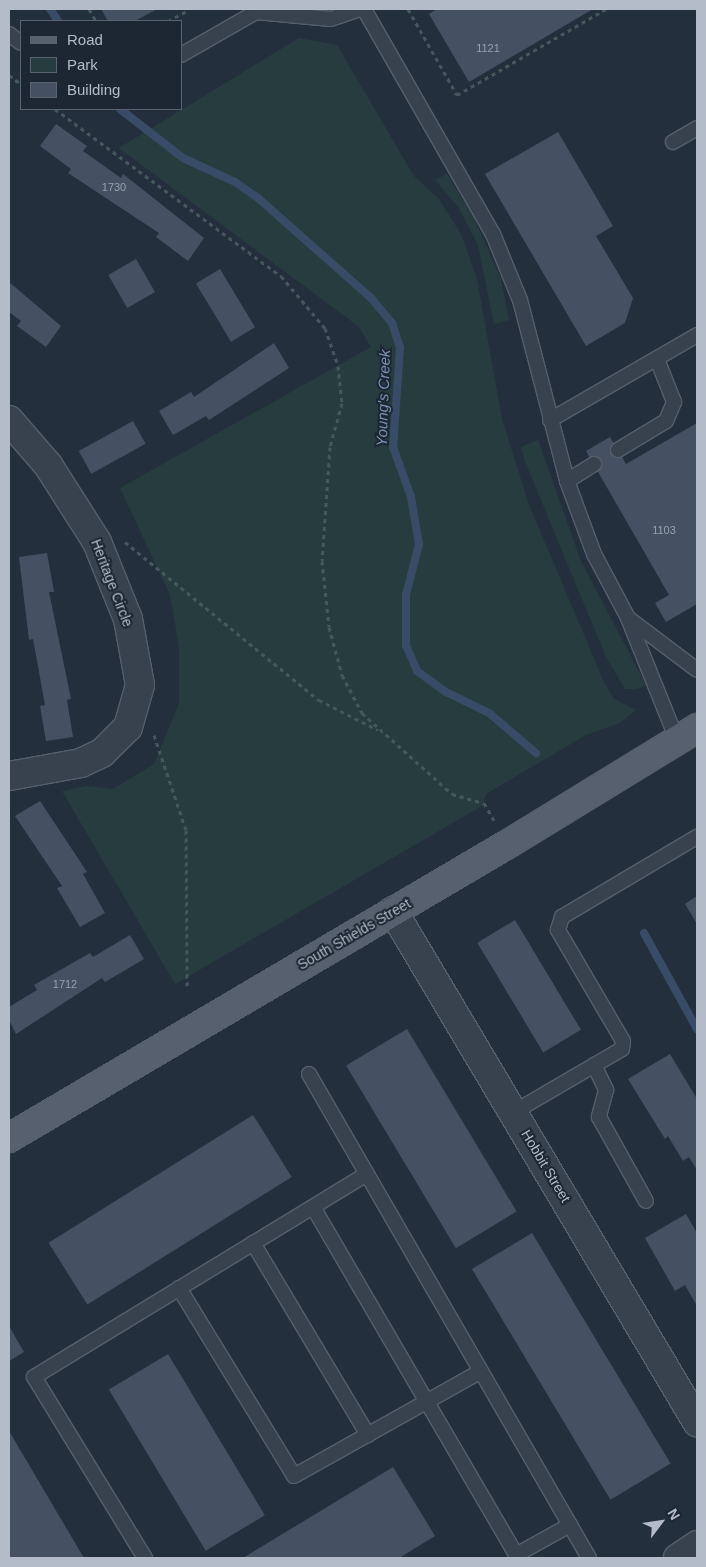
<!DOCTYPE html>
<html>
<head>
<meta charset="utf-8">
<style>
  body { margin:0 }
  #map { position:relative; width:706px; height:1567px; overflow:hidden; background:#242f3e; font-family:Helvetica,sans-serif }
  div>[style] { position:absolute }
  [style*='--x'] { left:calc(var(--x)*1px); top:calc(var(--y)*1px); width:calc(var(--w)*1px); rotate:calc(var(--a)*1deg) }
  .green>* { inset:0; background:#263c3f }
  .stream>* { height:8px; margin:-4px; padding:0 4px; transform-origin:4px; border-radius:4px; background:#394c67 }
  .building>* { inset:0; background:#455162; transform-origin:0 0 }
  .path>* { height:3px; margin-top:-1.5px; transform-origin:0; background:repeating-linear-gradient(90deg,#44595c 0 4px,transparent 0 8px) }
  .roads { filter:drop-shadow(1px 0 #565f6c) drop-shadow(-1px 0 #565f6c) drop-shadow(0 1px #565f6c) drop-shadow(0 -1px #565f6c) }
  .service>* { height:14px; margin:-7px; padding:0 7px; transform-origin:7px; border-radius:7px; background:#38414e }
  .minor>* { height:28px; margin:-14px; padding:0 14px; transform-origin:14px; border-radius:14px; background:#38414e }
  .primary>* { height:28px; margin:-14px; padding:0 14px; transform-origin:14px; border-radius:14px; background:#56606e }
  span { translate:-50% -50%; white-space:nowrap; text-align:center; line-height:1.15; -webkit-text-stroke:4px #1d2633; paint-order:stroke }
  .number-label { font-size:11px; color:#98a1af }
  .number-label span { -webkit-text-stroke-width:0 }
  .street-label { font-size:14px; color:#b4bcc9 }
  .water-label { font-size:15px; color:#7c92b1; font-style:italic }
  .frame { position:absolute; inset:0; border:10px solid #b4bcc9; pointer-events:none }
  .legend { position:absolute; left:20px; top:20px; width:162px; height:90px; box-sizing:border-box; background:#1d2633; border:1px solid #59626f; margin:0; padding:6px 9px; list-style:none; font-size:15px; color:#b4bcc9 }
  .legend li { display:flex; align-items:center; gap:10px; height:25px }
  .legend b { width:25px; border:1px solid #59626f }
  .north { position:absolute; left:636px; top:1497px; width:50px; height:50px; -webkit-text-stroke:4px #1d2633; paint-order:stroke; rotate:59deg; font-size:14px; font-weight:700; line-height:20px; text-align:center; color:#b4bcc9 }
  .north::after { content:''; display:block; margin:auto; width:18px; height:22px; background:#b4bcc9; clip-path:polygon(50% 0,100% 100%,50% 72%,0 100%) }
</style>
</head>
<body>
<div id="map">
  <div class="green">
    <div style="clip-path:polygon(299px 38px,337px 45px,414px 176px,439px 199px,461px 234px,477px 279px,502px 419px,529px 505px,605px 684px,614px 699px,636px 710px,620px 723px,586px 735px,486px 794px,482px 806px,175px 984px,62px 791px,87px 786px,113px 789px,154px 764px,179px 704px,179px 647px,170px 595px,120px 488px,371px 347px,359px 327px,119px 148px)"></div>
    <div style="clip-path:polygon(447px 174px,474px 218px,501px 279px,509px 320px,494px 324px,478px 245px,458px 207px,435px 180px)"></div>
    <div style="clip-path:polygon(538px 440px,581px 561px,646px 685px,637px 689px,625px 689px,606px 657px,524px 459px,521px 447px)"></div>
  </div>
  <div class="stream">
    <div style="--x:50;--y:9;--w:14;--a:56"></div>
    <div style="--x:120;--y:109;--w:80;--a:37.9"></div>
    <div style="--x:183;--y:158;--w:57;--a:24.8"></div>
    <div style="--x:235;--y:182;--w:28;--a:35"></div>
    <div style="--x:258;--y:198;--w:151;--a:41.5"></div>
    <div style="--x:371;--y:298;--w:33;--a:50"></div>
    <div style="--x:392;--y:323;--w:26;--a:72"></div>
    <div style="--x:400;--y:348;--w:99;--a:94"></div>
    <div style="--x:393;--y:447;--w:53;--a:70.2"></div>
    <div style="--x:411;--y:497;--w:48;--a:80.3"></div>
    <div style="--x:419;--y:544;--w:53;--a:104.3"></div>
    <div style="--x:406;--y:595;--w:50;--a:90"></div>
    <div style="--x:406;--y:645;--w:28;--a:67"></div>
    <div style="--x:417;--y:671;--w:36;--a:36"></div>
    <div style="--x:446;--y:692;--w:48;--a:26"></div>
    <div style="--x:489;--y:713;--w:62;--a:40.4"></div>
    <div style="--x:644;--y:933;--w:110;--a:61.1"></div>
  </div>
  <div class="building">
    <div style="clip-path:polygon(101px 9px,157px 9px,135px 21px,108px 21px)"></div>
    <div style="clip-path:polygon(437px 9px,593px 9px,469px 82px,429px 14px)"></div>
    <div style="clip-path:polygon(56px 124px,87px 146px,83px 151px,121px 178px,123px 174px,204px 238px,188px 261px,156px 237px,159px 233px,68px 173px,71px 169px,40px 146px)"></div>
    <div style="clip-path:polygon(558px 132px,613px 226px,596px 236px,633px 298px,625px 323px,586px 346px,485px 174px)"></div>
    <div style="left:136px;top:259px;width:38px;height:32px;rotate:60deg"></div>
    <div style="left:220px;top:269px;width:68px;height:28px;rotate:59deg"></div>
    <div style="clip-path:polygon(9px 282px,61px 326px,46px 347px,17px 326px,21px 321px,9px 312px)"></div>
    <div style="clip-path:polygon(274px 343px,289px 368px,209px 420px,206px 416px,173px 435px,159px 411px,191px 392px,194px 397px)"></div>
    <div style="left:133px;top:421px;width:26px;height:62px;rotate:61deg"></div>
    <div style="clip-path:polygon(697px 423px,697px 604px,666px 622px,655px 603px,669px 595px,586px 451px,610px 437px,626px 464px)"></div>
    <div style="clip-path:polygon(47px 553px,54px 592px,49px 592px,71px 699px,67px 700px,73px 737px,46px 741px,40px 706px,45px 705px,33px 639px,29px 640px,19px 557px)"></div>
    <div style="clip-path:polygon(40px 801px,87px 872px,83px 874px,105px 913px,80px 927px,57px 888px,62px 886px,15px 816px)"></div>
    <div style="clip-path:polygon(697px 896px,697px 924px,685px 904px)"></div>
    <div style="left:515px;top:920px;width:128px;height:44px;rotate:59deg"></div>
    <div style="clip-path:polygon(130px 935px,144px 959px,105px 982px,102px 978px,16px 1034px,9px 1020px,9px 1007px,37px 990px,34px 985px,90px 953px,93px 957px)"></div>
    <div style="left:407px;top:1029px;width:213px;height:71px;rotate:59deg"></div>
    <div style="clip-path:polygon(670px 1054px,697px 1099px,697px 1170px,689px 1157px,683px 1161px,668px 1136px,665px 1139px,628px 1079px)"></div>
    <div style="left:253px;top:1115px;width:73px;height:241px;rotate:58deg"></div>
    <div style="clip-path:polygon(686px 1214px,697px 1233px,697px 1306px,685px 1285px,675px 1291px,645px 1238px)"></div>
    <div style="left:532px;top:1233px;width:269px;height:70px;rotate:59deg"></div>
    <div style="clip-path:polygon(9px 1326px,24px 1352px,9px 1361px)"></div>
    <div style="left:168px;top:1354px;width:188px;height:69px;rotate:59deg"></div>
    <div style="clip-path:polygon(9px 1431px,84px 1558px,9px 1558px)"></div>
    <div style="clip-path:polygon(393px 1467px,435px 1536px,399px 1558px,243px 1558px)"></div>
  </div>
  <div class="path">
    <div style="--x:89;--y:9;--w:14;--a:60"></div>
    <div style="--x:408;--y:9;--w:99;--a:60.3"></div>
    <div style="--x:457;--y:95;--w:172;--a:-30"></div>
    <div style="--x:168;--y:21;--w:21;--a:-28"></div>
    <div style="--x:9;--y:75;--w:15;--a:37"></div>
    <div style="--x:55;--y:109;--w:281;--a:36.5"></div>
    <div style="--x:281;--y:276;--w:68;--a:49.8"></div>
    <div style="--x:325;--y:328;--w:40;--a:71.1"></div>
    <div style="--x:338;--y:366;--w:37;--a:84"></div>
    <div style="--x:342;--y:403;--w:46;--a:105.3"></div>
    <div style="--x:330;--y:447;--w:114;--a:94"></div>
    <div style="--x:322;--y:561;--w:66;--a:83.9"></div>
    <div style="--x:329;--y:627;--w:50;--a:74.8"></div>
    <div style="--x:342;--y:675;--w:43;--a:62.2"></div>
    <div style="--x:362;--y:713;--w:121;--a:42"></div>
    <div style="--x:452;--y:794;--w:33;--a:16"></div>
    <div style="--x:484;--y:803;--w:22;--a:60"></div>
    <div style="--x:125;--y:542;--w:250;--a:39.2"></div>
    <div style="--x:319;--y:700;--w:66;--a:27"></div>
    <div style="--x:154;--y:735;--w:100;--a:71.4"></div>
    <div style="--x:186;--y:830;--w:156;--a:89.6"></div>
  </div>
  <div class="roads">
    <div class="service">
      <div style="--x:364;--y:9;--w:259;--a:60.2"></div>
      <div style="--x:493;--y:234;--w:71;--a:67.8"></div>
      <div style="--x:520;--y:300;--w:187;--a:75.4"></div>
      <div style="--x:567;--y:481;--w:78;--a:69.7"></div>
      <div style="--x:594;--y:554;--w:72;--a:62"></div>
      <div style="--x:628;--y:618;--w:131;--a:68.1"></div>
      <div style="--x:9;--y:34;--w:15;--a:37"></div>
      <div style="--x:181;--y:55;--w:86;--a:-29.8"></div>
      <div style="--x:256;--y:12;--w:75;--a:5.3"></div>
      <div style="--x:331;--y:19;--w:31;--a:-19"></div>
      <div style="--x:673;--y:142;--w:28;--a:-30"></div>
      <div style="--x:550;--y:420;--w:170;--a:-30"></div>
      <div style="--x:618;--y:450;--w:56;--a:-31.1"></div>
      <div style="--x:666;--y:421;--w:21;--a:-67"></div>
      <div style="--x:674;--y:402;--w:46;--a:-111.6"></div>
      <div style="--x:567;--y:481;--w:32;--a:-32"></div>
      <div style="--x:628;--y:618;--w:86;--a:37"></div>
      <div style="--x:594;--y:1065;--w:28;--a:64"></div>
      <div style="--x:606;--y:1090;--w:28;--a:105"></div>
      <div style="--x:599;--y:1117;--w:96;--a:60.8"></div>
      <div style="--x:309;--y:1074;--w:559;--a:59.95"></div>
      <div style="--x:514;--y:1112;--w:125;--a:-30.3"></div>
      <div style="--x:622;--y:1049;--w:8;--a:-83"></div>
      <div style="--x:623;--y:1041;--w:129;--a:-120.4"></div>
      <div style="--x:558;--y:930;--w:14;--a:-73"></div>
      <div style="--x:562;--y:917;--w:157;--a:-30.7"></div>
      <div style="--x:313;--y:1207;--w:403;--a:59.7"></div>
      <div style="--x:516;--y:1555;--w:62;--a:-29.1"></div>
      <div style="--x:253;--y:1243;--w:224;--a:59.1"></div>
      <div style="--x:179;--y:1288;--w:220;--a:58.5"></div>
      <div style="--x:294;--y:1476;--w:214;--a:-29.3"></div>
      <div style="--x:145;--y:1558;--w:212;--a:-121.5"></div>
      <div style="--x:34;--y:1377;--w:390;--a:-31.4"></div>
    </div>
    <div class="minor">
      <div style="--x:9;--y:420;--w:60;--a:49.1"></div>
      <div style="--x:48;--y:465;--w:91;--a:57.5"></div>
      <div style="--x:97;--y:542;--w:83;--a:68.1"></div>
      <div style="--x:128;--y:619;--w:67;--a:79.7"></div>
      <div style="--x:140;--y:685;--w:44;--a:105.9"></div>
      <div style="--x:128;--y:727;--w:37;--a:135"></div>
      <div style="--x:102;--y:753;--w:23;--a:155"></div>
      <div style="--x:81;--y:763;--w:73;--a:169.8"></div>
      <div style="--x:393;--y:911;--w:595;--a:59.25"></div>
      <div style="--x:678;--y:1558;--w:23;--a:-34"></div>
    </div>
    <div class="primary">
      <div style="--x:9;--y:1138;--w:579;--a:-30.51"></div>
      <div style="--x:508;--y:844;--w:222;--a:-31.5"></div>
    </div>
  </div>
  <div class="number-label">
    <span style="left:488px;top:48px">1121</span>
    <span style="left:114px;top:187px">1730</span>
    <span style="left:664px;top:530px">1103</span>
    <span style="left:65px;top:984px">1712</span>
  </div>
  <div class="street-label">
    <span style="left:112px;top:583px;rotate:69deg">Heritage Circle</span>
    <span style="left:354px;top:934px;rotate:-30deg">South Shields Street</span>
    <span style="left:546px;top:1166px;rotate:59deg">Hobbit Street</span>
  </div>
  <div class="water-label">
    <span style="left:383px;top:398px;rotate:-88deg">Young's Creek</span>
  </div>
  <div class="frame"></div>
  <ul class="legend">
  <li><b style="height:6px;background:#56606e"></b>Road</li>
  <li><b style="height:14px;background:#263c3f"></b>Park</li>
  <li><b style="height:14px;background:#455162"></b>Building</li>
  </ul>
  <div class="north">N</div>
</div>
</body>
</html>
